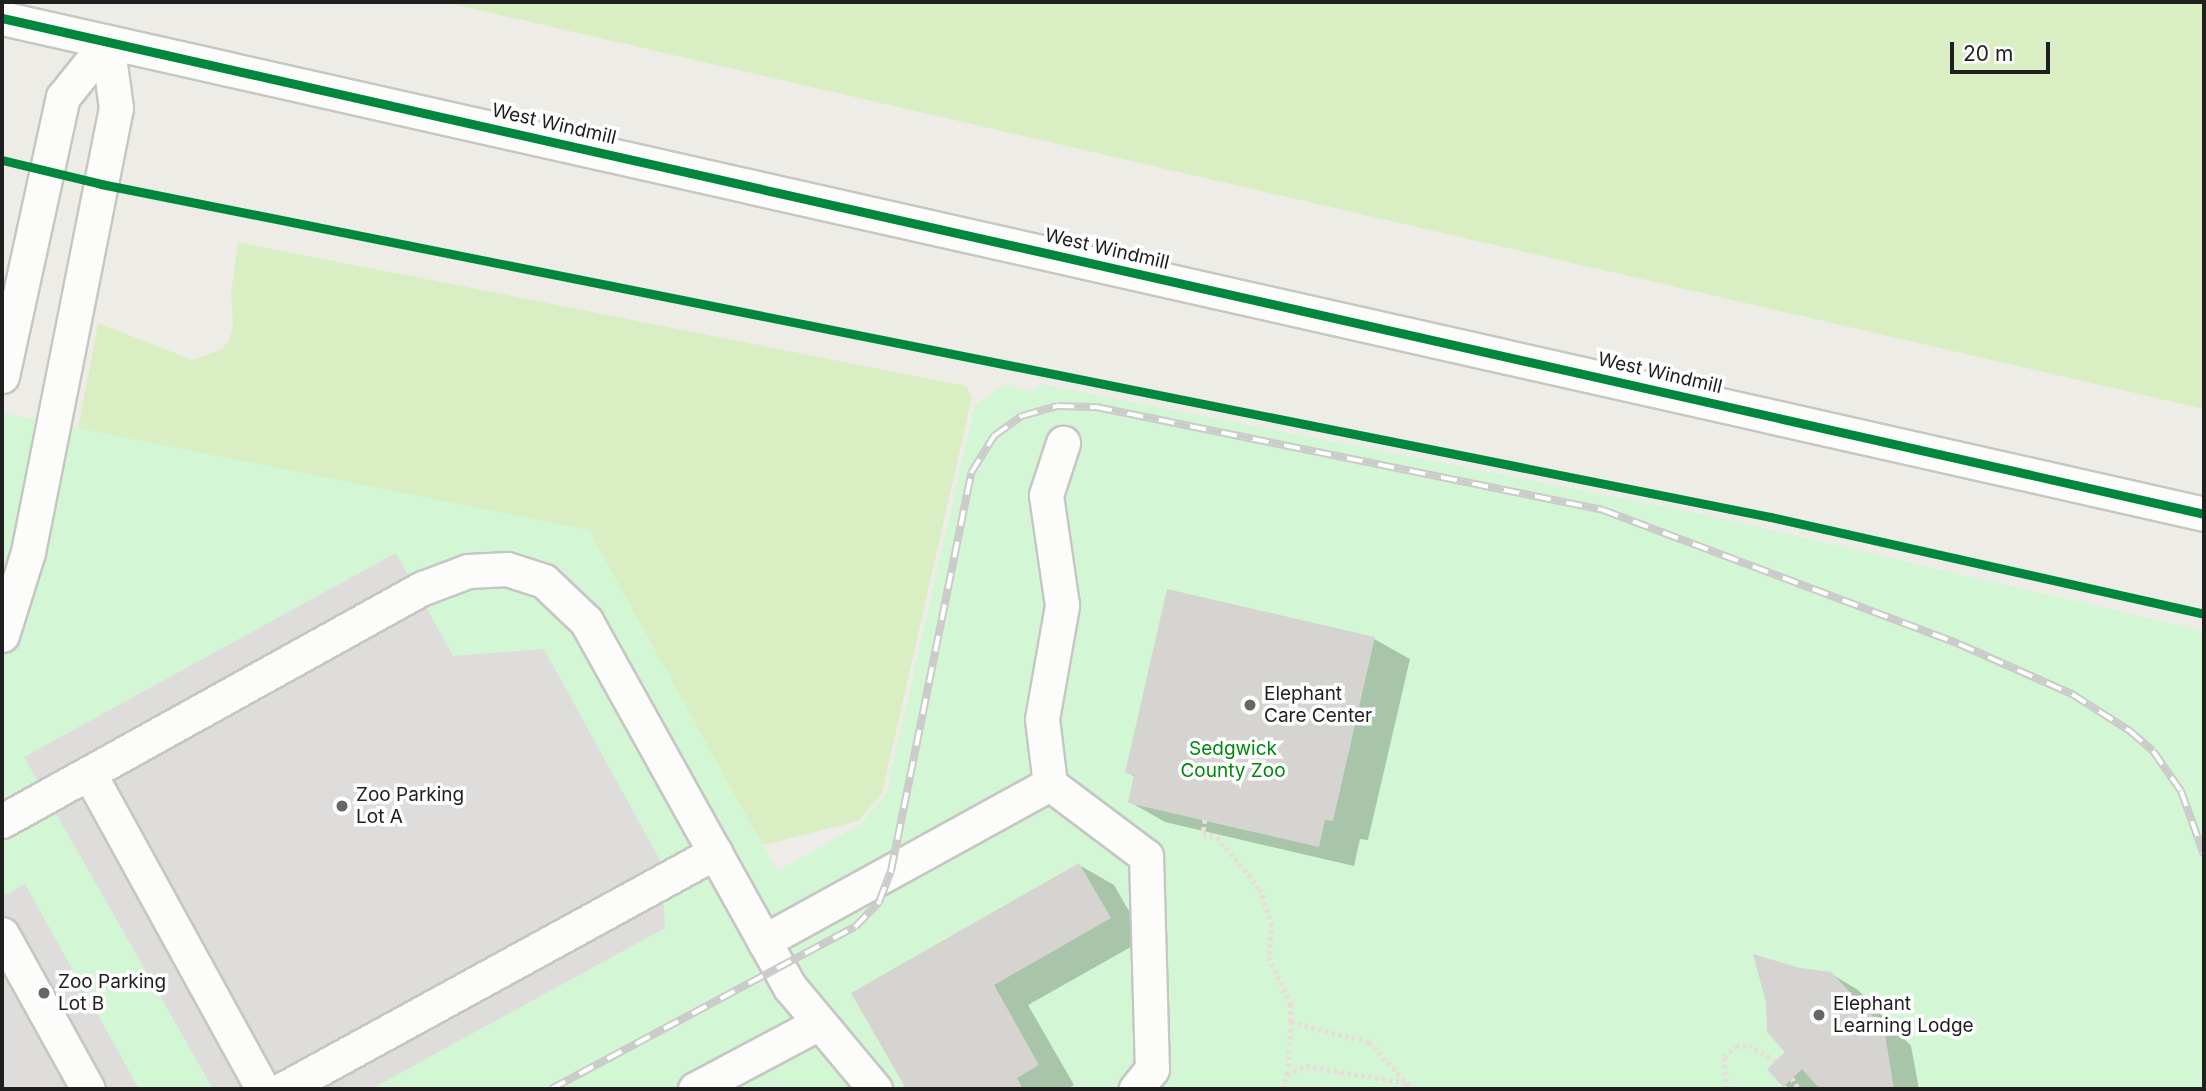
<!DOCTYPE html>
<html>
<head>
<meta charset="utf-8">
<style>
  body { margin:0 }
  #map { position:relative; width:2206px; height:1091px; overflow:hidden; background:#eeece7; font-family:Inter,sans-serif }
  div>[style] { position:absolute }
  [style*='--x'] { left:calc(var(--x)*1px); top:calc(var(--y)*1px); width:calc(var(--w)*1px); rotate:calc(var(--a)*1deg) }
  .grass>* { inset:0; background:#daeec3 }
  .park>* { inset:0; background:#d3f6d4 }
  .parking>* { inset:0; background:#dedddb }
  .shadow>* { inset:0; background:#0003 }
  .building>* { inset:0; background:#d6d4d0 }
  .path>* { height:4.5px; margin-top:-2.25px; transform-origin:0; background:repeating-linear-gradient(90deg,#ebdbd9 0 3.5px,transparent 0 7px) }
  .roads { filter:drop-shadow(2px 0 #c6c6c3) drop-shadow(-2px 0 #c6c6c3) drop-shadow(0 2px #c6c6c3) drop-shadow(0 -2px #c6c6c3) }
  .minor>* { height:33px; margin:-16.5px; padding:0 16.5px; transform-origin:16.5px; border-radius:16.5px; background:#fcfcfb }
  .rail>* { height:8px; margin-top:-4px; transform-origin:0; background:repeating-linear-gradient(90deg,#fff 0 16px,#cbcbca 0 32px); box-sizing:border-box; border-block:2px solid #cbcbca }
  .cycleway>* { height:9px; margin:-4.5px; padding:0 4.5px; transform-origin:4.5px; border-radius:4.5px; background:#00873e }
  .dots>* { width:19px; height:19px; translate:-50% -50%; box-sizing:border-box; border:4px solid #fff; border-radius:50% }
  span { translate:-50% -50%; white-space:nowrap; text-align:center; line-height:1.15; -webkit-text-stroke:7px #fff; paint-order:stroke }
  .street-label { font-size:19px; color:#1f1f1f }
  .poi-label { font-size:19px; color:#1f1f1f }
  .left { translate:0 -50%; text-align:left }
  .park-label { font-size:19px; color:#01890f }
  .frame { position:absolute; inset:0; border:4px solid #1f1f1f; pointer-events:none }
  .scale { position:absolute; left:1950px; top:42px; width:100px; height:32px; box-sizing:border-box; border:4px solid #1f1f1f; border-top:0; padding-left:9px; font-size:21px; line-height:24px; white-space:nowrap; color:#1f1f1f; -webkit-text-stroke:5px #fff; paint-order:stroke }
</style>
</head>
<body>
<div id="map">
  <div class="grass">
    <div style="clip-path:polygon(444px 2px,2204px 2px,2204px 409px)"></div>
    <div style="clip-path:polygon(238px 242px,966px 386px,972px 397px,882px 793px,858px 821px,747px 849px,75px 445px,98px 323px,193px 360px,221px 350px,230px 339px,233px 323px,231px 294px)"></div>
  </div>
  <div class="park">
    <div style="clip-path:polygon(1040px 384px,1702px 514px,2204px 631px,2204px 1089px,2px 1089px,2px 413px,589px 530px,777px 871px,860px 825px,886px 795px,975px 405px,1005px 385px,1033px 392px)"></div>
  </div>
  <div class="parking">
    <div style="clip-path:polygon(396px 553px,453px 656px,544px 649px,661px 862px,665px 928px,371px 1089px,213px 1089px,24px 757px)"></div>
    <div style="clip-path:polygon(25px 884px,139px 1089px,2px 1089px,2px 897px)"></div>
  </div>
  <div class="shadow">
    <div style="clip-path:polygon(1374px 639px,1410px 659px,1368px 840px,1360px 839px,1354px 866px,1165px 822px,1130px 802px,1135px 777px,1127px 772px)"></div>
    <div style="clip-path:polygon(1079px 865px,1114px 885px,1145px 939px,1028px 1005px,1074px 1085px,1067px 1089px,908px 1089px,854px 993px)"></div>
    <div style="clip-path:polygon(1800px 970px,1830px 973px,1858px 990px,1911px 1046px,1919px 1089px,1791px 1089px,1784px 1085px)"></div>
  </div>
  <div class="building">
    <div style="clip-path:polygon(1167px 589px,1375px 637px,1333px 821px,1325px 820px,1319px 847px,1128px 803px,1134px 775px,1125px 773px)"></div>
    <div style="clip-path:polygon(1079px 863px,1111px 918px,994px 985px,1039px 1065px,1017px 1078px,1023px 1089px,906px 1089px,851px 993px)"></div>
    <div style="clip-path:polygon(1753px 954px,1800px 968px,1831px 972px,1884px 1028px,1894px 1089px,1820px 1089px,1802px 1069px,1783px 1087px,1767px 1069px,1785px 1052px,1767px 1032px,1766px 1002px)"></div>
  </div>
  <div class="path">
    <div style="--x:1205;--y:820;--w:14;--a:98"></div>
    <div style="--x:1203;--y:834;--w:14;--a:12"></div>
    <div style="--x:1217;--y:837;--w:67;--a:50.4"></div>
    <div style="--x:1260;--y:889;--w:36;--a:71"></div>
    <div style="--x:1272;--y:923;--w:34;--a:95"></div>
    <div style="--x:1269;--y:957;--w:52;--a:64.9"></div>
    <div style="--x:1291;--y:1004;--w:18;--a:90"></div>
    <div style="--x:1287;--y:1074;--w:52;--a:-85.6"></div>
    <div style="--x:1291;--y:1022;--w:81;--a:14.4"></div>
    <div style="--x:1369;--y:1042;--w:56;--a:47.2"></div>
    <div style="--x:1792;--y:1078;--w:13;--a:58"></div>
    <div style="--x:1283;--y:1089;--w:16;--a:-75"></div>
    <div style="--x:1287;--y:1074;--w:21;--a:-23"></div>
    <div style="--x:1306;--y:1066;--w:102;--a:9.6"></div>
    <div style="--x:1407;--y:1083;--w:8;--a:50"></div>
    <div style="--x:1726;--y:1089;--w:32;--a:-94"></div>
    <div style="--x:1724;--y:1057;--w:16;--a:-43"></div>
    <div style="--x:1736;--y:1046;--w:13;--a:-4"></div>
    <div style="--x:1749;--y:1045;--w:31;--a:31"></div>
  </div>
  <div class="roads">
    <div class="minor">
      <div style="--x:2;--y:18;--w:2257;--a:12.69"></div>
      <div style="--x:2;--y:376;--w:286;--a:-77.7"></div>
      <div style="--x:63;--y:97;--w:70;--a:-51.3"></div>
      <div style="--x:2;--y:635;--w:87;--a:-72.6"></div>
      <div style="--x:28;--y:552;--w:453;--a:-78.8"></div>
      <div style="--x:116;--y:108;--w:67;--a:-97.8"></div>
      <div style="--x:89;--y:773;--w:361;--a:61.2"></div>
      <div style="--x:1050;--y:784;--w:120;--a:36.9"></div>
      <div style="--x:1146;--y:856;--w:213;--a:88.4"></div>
      <div style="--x:1152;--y:1069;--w:26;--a:129"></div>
      <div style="--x:2;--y:821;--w:481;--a:-29"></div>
      <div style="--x:423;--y:588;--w:48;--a:-20.7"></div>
      <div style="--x:468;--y:571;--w:39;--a:-3"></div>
      <div style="--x:507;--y:569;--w:39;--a:18"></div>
      <div style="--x:544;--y:581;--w:58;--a:43.6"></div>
      <div style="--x:586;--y:621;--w:419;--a:60.9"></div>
      <div style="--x:790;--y:987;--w:133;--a:50.2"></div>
      <div style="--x:2;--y:934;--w:177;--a:61"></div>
      <div style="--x:764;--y:941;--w:326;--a:-28.8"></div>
      <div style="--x:1050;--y:784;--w:65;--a:-97"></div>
      <div style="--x:1042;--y:719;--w:116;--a:-80"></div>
      <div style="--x:1062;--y:605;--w:111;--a:-98.3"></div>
      <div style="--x:1046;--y:495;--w:55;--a:-71.9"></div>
      <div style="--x:283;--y:1089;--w:493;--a:-28.7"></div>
      <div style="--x:695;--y:1089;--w:138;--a:-28"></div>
    </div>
  </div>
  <div class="rail">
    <div style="--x:551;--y:1089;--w:344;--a:-28.1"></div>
    <div style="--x:855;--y:927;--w:35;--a:-46"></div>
    <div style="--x:879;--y:902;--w:33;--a:-69"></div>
    <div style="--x:891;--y:871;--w:406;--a:-78.6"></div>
    <div style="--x:971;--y:473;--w:44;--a:-58.1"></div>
    <div style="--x:994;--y:436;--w:34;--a:-36"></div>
    <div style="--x:1022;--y:416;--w:37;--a:-16"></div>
    <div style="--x:1058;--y:406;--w:38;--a:2"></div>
    <div style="--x:1096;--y:407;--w:517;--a:11.48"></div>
    <div style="--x:1603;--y:510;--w:380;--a:20.6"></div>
    <div style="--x:1959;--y:644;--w:124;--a:23.9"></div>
    <div style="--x:2072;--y:694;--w:69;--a:32.5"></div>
    <div style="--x:2130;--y:731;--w:30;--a:41"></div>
    <div style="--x:2153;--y:751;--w:49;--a:55"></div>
    <div style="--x:2181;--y:791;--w:68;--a:70.2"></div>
  </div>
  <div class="cycleway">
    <div style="--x:2;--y:18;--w:2257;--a:12.69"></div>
    <div style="--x:2;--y:160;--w:102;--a:13.6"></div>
    <div style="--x:101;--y:184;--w:1703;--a:11.28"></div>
    <div style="--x:1771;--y:517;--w:444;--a:12.6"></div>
  </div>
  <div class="dots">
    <div style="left:1250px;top:705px;background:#676765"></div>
    <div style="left:342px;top:806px;background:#676765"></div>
    <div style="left:44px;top:993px;background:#676765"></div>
    <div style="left:1819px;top:1015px;background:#676765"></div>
  </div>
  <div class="street-label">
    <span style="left:554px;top:124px;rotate:13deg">West Windmill</span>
    <span style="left:1107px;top:249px;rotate:13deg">West Windmill</span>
    <span style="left:1660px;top:373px;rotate:13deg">West Windmill</span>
  </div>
  <div class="poi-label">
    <span class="left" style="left:1264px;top:705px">Elephant<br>Care Center</span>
    <span class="left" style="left:356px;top:806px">Zoo Parking<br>Lot A</span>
    <span class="left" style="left:58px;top:993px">Zoo Parking<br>Lot B</span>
    <span class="left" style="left:1833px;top:1015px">Elephant<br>Learning Lodge</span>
  </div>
  <div class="park-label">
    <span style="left:1233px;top:760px">Sedgwick<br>County Zoo</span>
  </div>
  <div class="frame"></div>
  <div class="scale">20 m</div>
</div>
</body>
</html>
